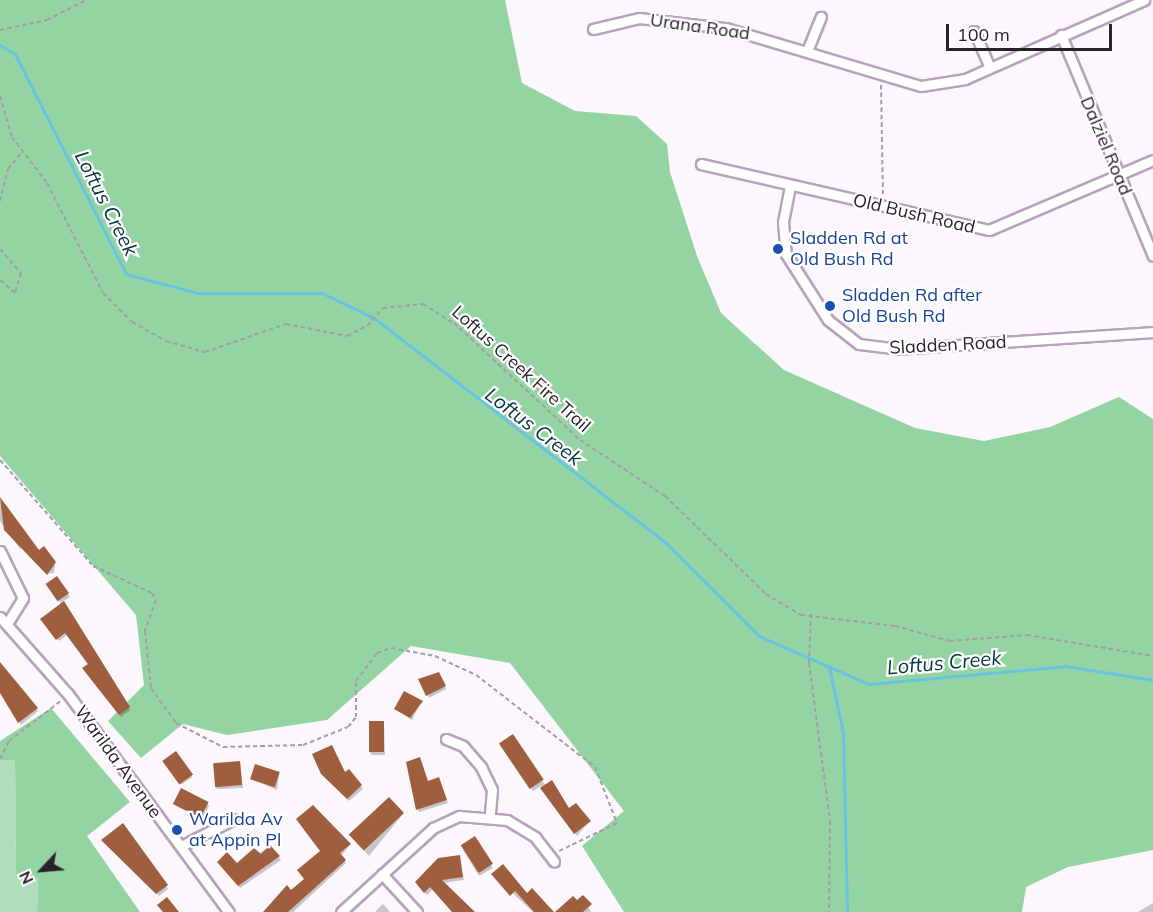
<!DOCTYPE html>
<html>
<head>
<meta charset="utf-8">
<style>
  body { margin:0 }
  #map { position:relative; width:1153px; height:912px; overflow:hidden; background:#fbf7fd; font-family:Mulish,sans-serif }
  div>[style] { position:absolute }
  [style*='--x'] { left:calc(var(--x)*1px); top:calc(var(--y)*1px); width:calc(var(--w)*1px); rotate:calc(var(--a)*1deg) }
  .green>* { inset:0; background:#b1deba }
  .forest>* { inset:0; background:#94d4a2 }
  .shadow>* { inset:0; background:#0003; transform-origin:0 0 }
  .stream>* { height:3px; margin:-1.5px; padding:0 1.5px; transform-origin:1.5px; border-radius:1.5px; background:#68c3e0 }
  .building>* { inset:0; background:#9f5f3e; transform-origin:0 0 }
  .path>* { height:2px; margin-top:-1px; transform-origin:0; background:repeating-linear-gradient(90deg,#a39da5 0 4.5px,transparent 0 7.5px) }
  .roads { filter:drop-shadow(2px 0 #b7a1bc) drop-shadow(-2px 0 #b7a1bc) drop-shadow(0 2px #b7a1bc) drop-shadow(0 -2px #b7a1bc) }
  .street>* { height:9px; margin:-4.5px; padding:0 4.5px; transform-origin:4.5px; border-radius:4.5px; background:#fff }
  .dots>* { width:16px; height:16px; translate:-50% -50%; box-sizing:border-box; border:3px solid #fff; border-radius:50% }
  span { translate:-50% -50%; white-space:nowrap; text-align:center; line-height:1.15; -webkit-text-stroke:4.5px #fff; paint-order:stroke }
  .street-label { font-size:18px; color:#2a212c }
  .transit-label { font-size:18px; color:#164399 }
  .left { translate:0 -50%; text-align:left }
  .water-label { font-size:20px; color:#073340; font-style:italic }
  .north { position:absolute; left:12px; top:840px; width:60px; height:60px; -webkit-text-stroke:4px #fff; paint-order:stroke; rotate:244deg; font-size:16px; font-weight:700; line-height:24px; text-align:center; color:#2a212c }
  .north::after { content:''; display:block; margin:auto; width:21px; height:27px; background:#2a212c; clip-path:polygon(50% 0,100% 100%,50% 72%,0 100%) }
  .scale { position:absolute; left:946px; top:24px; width:166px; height:27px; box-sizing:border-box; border:3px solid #2a212c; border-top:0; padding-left:8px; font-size:18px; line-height:21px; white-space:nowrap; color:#2a212c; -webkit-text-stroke:4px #fff; paint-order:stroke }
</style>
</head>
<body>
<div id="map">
  <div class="green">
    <div style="clip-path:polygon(0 760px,15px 760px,16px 877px,38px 878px,37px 912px,0 912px)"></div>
  </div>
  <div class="forest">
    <div style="clip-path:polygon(0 0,505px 0,522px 83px,575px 111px,636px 116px,667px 144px,670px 172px,697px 256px,721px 313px,784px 370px,915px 428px,984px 441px,1050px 427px,1119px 397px,1153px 419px,1153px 850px,1068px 867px,1026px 887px,1022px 912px,624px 912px,582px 846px,624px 811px,510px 663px,411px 646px,327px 720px,227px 735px,183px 724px,141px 758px,108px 721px,144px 685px,136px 615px,0 456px)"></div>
    <div style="clip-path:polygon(51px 708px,130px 802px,87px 836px,140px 912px,37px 912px,38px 878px,16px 877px,15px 760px,0 760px,0 741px)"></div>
  </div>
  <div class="shadow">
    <div style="clip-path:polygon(0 500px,38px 552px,55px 563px,54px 573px,47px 574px,25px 546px,20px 549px,0 521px)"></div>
    <div style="clip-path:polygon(56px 578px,70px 597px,62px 602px,130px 710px,121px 717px,68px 634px,59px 641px,42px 619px,62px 605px,49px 587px)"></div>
    <div style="clip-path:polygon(0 664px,38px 711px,21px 725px,0 690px)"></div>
    <div style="clip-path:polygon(438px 674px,446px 689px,429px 698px,420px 680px)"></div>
    <div style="clip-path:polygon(421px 702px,412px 720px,395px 709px)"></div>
    <div style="clip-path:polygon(384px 723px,385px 755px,372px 755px,370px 752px)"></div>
    <div style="clip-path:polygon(512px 736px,546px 786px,569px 811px,589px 822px,577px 836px,541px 786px,533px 791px,501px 743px)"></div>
    <div style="left:176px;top:753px;width:29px;height:14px;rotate:55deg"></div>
    <div style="clip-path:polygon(240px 763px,243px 788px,217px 789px,216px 787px)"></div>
    <div style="clip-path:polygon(408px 763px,428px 783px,440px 782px,448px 803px,419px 812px)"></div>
    <div style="clip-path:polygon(348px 771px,363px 789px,349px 801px,325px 777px)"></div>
    <div style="clip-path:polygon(279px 774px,277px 790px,251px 779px)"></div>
    <div style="clip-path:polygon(175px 804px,208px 804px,209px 806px,203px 820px)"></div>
    <div style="clip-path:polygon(403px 814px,369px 856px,355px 841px)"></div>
    <div style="clip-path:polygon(123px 825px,168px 889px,159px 896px,105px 843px)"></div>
    <div style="clip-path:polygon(474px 838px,493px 868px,479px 876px,463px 850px)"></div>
    <div style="clip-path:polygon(350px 845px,341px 856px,346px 863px,293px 912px,264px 912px)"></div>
    <div style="clip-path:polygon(270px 847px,281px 860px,240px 888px,220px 865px,237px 865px)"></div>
    <div style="clip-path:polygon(459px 856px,464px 880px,443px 883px,472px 912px,454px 912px,433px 889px,427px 895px,418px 885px)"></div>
    <div style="clip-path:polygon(495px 877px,527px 895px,552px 912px,533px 912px)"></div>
    <div style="clip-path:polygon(583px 897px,591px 912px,557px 912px,577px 903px)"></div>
    <div style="clip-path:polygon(1153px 903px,1153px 912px,1138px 912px)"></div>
    <div style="clip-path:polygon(383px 904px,390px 912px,375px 912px)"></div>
  </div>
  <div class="stream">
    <div style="--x:0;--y:45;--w:17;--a:31"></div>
    <div style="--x:15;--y:54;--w:246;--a:63.2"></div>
    <div style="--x:126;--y:274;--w:74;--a:14.8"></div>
    <div style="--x:198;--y:293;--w:124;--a:0"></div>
    <div style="--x:322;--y:293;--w:58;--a:25.7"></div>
    <div style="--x:374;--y:318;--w:370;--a:37.6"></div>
    <div style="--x:667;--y:544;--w:130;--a:45"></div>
    <div style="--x:759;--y:636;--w:120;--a:23.6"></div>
    <div style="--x:869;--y:684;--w:197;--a:-5.2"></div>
    <div style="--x:1065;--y:666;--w:89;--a:9"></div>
    <div style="--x:829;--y:667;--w:67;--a:78"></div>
    <div style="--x:843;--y:733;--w:179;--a:88.7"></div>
  </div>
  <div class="building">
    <div style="clip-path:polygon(0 497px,39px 550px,44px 546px,56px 562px,47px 575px,4px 530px)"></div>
    <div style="left:57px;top:576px;width:21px;height:14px;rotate:55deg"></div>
    <div style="clip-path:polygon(64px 601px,130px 707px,119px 715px,82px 668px,88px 664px,65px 633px,56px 640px,40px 619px)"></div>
    <div style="clip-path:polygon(0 662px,38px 708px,18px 723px,0 693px)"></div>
    <div style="clip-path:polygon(439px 672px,446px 686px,426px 696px,418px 679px)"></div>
    <div style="clip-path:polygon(404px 691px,423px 701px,410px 718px,394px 709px)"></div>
    <div style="left:369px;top:721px;width:15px;height:31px"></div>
    <div style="left:513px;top:734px;width:55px;height:17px;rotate:56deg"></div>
    <div style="clip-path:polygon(332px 745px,345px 772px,349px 769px,362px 785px,347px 799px,321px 774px,312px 754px)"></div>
    <div style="left:176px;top:751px;width:29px;height:17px;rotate:54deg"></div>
    <div style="clip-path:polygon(420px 757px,428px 781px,439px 777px,447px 800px,416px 810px,406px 762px)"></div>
    <div style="left:240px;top:761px;width:24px;height:27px;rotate:85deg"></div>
    <div style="left:255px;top:764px;width:26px;height:16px;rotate:18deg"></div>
    <div style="clip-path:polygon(552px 780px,569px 808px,576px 803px,591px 821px,574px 834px,540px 788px)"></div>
    <div style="left:181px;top:788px;width:31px;height:18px;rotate:27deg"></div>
    <div style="left:389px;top:797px;width:22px;height:55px;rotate:47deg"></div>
    <div style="clip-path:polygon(313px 805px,351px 844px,340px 853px,346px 860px,288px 912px,263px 912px,287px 885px,291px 890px,304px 879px,297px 870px,320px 851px,296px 819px)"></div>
    <div style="clip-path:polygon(123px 823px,168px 885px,156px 894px,101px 840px)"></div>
    <div style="left:475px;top:836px;width:33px;height:17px;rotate:57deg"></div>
    <div style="clip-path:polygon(270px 845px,280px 856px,238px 886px,217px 862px,227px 852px,237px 863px,254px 848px,261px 854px)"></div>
    <div style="clip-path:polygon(460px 855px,463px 877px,442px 880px,475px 912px,452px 912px,430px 887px,424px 893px,415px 882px,438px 858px)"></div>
    <div style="clip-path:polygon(503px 864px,527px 893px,532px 888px,554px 912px,534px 912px,515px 891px,510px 896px,491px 874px)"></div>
    <div style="clip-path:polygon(583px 895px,592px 904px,583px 912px,555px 912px,573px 896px,577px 900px)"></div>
    <div style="clip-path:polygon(167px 897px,179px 912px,163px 912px,157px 905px)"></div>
  </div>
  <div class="path">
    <div style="--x:0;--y:30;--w:48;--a:-12"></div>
    <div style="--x:47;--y:20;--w:44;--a:-27.1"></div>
    <div style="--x:881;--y:85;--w:112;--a:89"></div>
    <div style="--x:0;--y:96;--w:43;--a:73.7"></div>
    <div style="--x:12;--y:137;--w:58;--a:52.7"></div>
    <div style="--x:47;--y:183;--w:123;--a:63"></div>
    <div style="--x:103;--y:293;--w:41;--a:45"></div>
    <div style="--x:132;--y:322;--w:39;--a:29"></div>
    <div style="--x:166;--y:341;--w:41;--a:15.8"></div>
    <div style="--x:205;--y:352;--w:86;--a:-19.1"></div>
    <div style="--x:286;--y:324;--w:62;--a:11.1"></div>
    <div style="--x:347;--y:336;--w:22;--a:-27"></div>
    <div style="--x:367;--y:326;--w:24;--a:-48"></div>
    <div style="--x:383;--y:308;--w:40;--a:-5.7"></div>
    <div style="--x:423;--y:304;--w:36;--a:32"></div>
    <div style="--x:454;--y:323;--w:172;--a:42.9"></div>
    <div style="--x:580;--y:440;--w:102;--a:33.4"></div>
    <div style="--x:665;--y:496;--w:141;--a:44.1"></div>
    <div style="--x:766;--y:594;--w:41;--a:31"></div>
    <div style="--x:801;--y:615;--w:95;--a:6.7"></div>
    <div style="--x:895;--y:626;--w:57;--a:15.3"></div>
    <div style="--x:950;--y:641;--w:77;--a:-4.5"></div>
    <div style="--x:1027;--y:635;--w:128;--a:9.5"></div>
    <div style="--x:0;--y:201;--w:33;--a:-76"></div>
    <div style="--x:8;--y:169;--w:23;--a:-50"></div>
    <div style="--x:0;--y:249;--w:32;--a:49"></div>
    <div style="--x:21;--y:273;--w:21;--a:107"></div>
    <div style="--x:15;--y:293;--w:20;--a:-139"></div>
    <div style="--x:0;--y:460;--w:141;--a:48.7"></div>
    <div style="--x:93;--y:566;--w:65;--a:24.6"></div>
    <div style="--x:152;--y:593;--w:8;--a:60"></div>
    <div style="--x:156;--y:600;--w:33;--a:110"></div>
    <div style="--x:145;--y:631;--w:57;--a:84"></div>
    <div style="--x:151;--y:688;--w:43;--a:54.5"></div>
    <div style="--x:176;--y:723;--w:53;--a:27.1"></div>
    <div style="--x:223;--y:747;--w:80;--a:-1.4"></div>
    <div style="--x:303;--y:745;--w:48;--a:-21.8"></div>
    <div style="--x:348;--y:727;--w:13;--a:-51"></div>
    <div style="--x:356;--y:717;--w:36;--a:-90"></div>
    <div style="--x:356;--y:681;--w:35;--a:-53"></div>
    <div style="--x:377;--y:653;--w:15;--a:-20"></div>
    <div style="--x:391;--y:648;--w:45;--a:10.3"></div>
    <div style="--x:435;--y:656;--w:45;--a:24.9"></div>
    <div style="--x:476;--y:675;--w:150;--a:37.7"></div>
    <div style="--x:595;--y:767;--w:60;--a:68.6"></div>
    <div style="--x:617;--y:823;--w:64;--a:154.2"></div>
    <div style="--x:811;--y:614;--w:49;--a:92.3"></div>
    <div style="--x:809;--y:663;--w:159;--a:82.4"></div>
    <div style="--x:830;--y:821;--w:91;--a:90.6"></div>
    <div style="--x:0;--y:759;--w:20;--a:-63"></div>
    <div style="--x:9;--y:741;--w:67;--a:-37.7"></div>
  </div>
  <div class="roads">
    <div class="street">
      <div style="--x:593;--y:29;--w:47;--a:-13.4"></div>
      <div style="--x:639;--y:18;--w:88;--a:6.6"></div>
      <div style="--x:726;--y:28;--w:203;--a:16.6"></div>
      <div style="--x:921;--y:86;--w:45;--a:-9"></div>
      <div style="--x:965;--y:79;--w:196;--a:-23.8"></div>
      <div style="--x:974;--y:31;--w:40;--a:66.6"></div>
      <div style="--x:1061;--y:35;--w:239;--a:67.4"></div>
      <div style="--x:807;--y:51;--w:37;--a:-68"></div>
      <div style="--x:701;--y:164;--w:295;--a:12.9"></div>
      <div style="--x:989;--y:230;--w:178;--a:-23.1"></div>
      <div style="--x:790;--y:186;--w:37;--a:101"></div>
      <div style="--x:783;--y:222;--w:32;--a:85"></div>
      <div style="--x:786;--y:254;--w:78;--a:57.5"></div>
      <div style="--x:828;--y:320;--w:39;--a:38"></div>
      <div style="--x:859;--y:344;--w:38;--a:7"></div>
      <div style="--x:897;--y:349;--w:257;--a:-3.8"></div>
      <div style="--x:0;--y:551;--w:52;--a:63.9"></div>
      <div style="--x:23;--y:598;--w:31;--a:122"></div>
      <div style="--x:0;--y:617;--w:103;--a:48.6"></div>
      <div style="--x:68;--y:694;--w:271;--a:53.6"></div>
      <div style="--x:446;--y:739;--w:18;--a:22"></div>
      <div style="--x:463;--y:746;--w:28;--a:49"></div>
      <div style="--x:481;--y:767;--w:25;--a:64"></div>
      <div style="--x:492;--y:790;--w:25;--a:95"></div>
      <div style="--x:181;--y:846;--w:59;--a:-27"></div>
      <div style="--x:382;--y:874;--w:52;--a:47.4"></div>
      <div style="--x:341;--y:912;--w:125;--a:-42.4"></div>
      <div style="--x:433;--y:828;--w:29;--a:-25"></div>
      <div style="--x:459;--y:816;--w:48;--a:4.8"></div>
      <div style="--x:507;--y:820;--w:33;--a:31"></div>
      <div style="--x:535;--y:837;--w:31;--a:52"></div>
    </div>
  </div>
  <div class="dots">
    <div style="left:778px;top:249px;background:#1a4fb4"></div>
    <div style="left:830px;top:306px;background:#1a4fb4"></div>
    <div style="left:177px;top:830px;background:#1a4fb4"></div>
  </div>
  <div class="street-label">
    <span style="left:700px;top:27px;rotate:8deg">Urana Road</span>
    <span style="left:1106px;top:146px;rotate:67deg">Dalziel Road</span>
    <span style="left:914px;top:214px;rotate:13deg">Old Bush Road</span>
    <span style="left:948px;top:345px;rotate:-3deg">Sladden Road</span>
    <span style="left:521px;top:369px;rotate:42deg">Loftus Creek Fire Trail</span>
    <span style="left:118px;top:762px;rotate:54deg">Warilda Avenue</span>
  </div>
  <div class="transit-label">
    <span class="left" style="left:790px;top:249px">Sladden Rd at<br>Old Bush Rd</span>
    <span class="left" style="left:842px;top:306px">Sladden Rd after<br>Old Bush Rd</span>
    <span class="left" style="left:189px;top:830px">Warilda Av<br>at Appin Pl</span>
  </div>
  <div class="water-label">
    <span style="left:107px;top:203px;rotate:63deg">Loftus Creek</span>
    <span style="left:534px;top:426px;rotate:37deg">Loftus Creek</span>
    <span style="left:944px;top:662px;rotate:-5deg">Loftus Creek</span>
  </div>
  <div class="north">N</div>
  <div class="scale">100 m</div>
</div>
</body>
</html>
